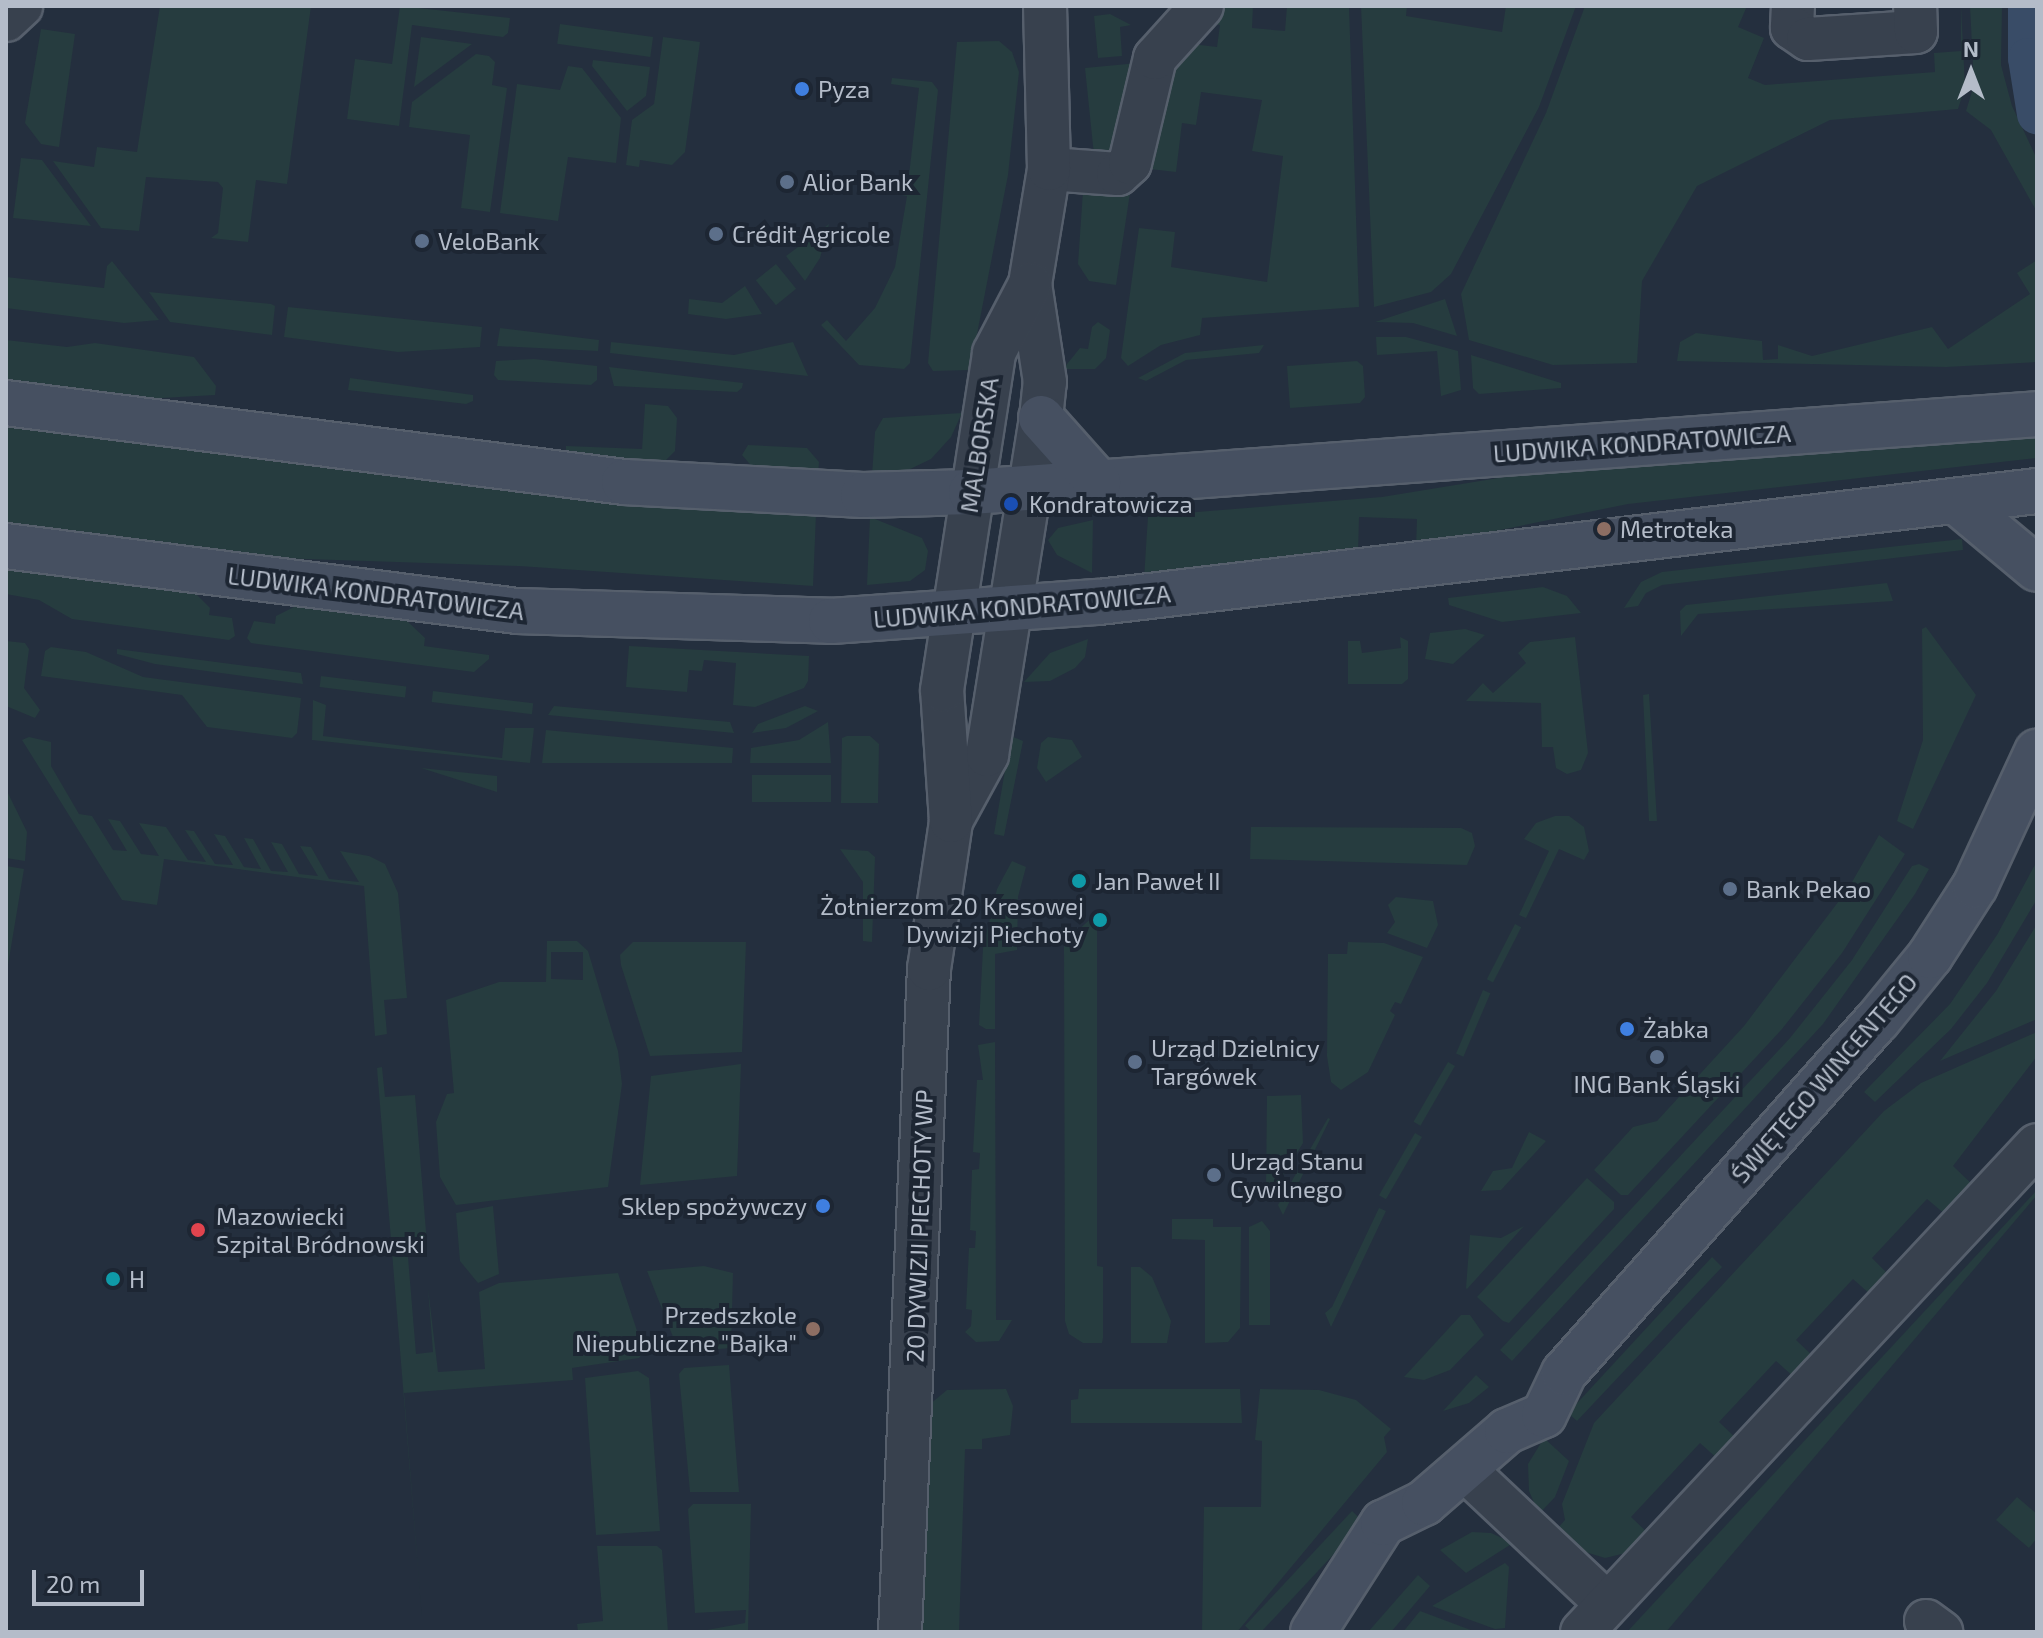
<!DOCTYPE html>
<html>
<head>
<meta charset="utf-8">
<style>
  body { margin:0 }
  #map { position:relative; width:2043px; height:1638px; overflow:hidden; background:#242f3e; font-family:"Exo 2",sans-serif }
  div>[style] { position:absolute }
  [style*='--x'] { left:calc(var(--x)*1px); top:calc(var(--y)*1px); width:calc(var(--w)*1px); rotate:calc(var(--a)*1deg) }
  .green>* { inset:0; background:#263c3f; transform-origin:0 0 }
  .canal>* { height:40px; margin:-20px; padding:0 20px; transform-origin:20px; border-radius:20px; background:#394c67 }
  .roads { filter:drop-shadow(2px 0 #565f6c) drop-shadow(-2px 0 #565f6c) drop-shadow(0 2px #565f6c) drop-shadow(0 -2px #565f6c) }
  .street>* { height:42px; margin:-21px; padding:0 21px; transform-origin:21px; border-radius:21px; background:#38414e }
  .secondary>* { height:44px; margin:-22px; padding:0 22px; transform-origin:22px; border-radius:22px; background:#465061 }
  .dots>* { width:22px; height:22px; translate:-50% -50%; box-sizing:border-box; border:4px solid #1d2633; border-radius:50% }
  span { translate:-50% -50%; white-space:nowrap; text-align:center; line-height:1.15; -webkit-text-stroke:8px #1d2633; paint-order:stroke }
  .poi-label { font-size:24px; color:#b4bcc9 }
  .left { translate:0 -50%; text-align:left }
  .right { translate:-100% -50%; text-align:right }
  .street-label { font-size:24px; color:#b4bcc9 }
  .frame { position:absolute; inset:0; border:8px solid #b4bcc9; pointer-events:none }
  .north { position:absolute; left:1931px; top:32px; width:80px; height:80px; -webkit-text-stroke:6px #1d2633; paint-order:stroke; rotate:0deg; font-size:22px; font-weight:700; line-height:32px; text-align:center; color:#b4bcc9 }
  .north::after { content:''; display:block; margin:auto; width:28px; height:36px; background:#b4bcc9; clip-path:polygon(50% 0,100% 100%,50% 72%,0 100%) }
  .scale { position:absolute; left:32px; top:1570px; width:112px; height:36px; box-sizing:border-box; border:4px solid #b4bcc9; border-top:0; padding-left:10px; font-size:24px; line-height:28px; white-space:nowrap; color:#b4bcc9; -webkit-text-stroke:6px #1d2633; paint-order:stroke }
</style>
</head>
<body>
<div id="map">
  <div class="green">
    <div style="clip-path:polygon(160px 6px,311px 6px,287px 184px,256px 180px,248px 242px,211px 238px,218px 233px,223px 188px,218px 182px,146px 177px,139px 231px,101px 228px,53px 161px,94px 167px,97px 147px,137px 152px)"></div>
    <div style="clip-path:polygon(400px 6px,510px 18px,508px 33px,503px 37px,412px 25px,399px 126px,347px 119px,355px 59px,392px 64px)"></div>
    <div style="clip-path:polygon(1228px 6px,1253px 6px,1252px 28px,1285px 31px,1287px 6px,1349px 6px,1359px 307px,1202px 318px,1200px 335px,1161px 345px,1128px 366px,1121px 358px,1139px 228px,1175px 232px,1171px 267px,1267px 282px,1283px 156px,1252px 151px,1262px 100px,1201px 92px,1196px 125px,1182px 123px,1176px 172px,1150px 169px,1175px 42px,1217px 47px,1220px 25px,1198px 22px)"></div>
    <div style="clip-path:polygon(1361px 6px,1407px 6px,1406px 16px,1502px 32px,1506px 6px,1576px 6px,1539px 107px,1451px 274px,1431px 292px,1374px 307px)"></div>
    <div style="clip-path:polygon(1585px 6px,1747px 6px,1738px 27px,1764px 38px,1748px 78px,1765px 85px,1935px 72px,1934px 53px,1961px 51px,1961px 6px,1965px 87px,1958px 109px,1830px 120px,1697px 186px,1642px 281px,1637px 363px,1553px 365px,1469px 340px,1461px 294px,1546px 113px)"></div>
    <div style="clip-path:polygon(1970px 6px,2002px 6px,2001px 65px,2012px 106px,2037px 159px,2037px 212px,1991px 130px,1966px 111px,1974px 85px)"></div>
    <div style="clip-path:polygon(1110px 14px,1131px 25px,1120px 27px,1122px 56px,1098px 58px,1094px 16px)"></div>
    <div style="left:560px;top:24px;width:94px;height:20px;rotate:8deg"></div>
    <div style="clip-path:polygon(41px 29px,75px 34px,59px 147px,41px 144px,25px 123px)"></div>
    <div style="clip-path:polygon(421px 37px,472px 44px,414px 87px)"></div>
    <div style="clip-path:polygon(663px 37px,700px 42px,685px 152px,672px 165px,640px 160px,639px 167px,626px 165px,632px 120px,654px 104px)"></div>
    <div style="clip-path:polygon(999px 41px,1012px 52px,1019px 72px,1008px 175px,970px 370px,933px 371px,928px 363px,957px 42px)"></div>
    <div style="clip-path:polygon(476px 54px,489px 56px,495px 62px,492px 85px,507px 88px,490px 212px,461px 208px,470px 135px,409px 127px,412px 102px)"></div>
    <div style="clip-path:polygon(593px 60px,650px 67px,646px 96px,627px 111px,592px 66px)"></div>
    <div style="clip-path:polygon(1138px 63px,1115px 150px,1095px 165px,1085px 68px)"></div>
    <div style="clip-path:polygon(568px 66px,582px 68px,621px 118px,616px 163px,568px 157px,558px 221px,500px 213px,517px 84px,560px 90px)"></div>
    <div style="clip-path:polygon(892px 78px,932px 82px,938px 90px,910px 363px,904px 369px,859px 365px,821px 325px,827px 320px,846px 341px,875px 308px,895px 267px,907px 196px,878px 191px,880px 181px,908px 184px,919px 88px,891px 84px)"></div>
    <div style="clip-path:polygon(21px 158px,42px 160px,91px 226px,13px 218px)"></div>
    <div style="clip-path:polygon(1088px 188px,1130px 193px,1116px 285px,1089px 281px,1078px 264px,1083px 191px)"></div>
    <div style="clip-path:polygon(829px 224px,820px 258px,805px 281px,786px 256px)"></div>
    <div style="clip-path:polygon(2037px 260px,2037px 362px,1946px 367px,1677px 361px,1680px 342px,1696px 333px,1762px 341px,1763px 360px,1778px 359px,1778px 345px,1812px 356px,1932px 327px,1948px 349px,2030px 294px,2017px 273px)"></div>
    <div style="clip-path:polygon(112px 261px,159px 320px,124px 323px,6px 308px,6px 277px,104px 288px,107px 266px)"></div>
    <div style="left:776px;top:264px;width:32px;height:26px;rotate:51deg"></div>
    <div style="clip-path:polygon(745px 286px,762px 314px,726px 319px,688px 314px,689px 299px,722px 303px)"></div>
    <div style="clip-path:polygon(149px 292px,271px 304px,275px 306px,272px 335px,170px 322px)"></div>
    <div style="clip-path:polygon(1445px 299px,1457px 336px,1413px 323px,1375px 322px)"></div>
    <div style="clip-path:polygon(288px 307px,482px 327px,480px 347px,398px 352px,284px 337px)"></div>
    <div style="clip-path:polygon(1098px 322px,1110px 330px,1106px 358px,1095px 369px,1063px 369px,1080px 348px,1088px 349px,1092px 327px)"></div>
    <div style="clip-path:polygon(500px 328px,599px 340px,598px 351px,497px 346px)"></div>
    <div style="clip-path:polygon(1376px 337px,1406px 337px,1458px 351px,1461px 390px,1441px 396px,1437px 351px,1377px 355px)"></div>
    <div style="clip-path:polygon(6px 340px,67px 347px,95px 343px,194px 357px,216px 386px,215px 395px,126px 400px,6px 384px)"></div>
    <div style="clip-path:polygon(611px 342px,734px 355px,793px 342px,808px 376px,610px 353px)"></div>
    <div style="clip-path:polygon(1264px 345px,1259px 353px,1186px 360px,1146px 381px,1138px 378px,1185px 353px)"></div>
    <div style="clip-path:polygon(1471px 355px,1561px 383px,1561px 388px,1479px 394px,1473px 388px)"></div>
    <div style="clip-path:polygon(534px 359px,597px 366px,597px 380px,591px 385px,498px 380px,494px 375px,496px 361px)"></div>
    <div style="clip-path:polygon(1357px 361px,1363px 366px,1365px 397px,1360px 403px,1290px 408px,1287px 366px)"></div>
    <div style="clip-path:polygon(609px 367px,743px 383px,742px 388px,737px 392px,614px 386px)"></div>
    <div style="clip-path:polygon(350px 378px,473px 395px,473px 401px,466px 404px,348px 390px)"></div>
    <div style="clip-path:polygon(645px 404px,668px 406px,677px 418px,675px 451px,662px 464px,566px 455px,566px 446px,642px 449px)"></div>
    <div style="clip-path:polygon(962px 413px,951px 437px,931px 459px,904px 472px,872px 475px,875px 432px,883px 418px)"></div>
    <div style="clip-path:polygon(6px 425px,501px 490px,674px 508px,816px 514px,813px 586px,519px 566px,276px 558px,6px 525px)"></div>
    <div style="clip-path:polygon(2037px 433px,2037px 458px,1628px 504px,1416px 547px,1417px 519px,1359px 517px,1358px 554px,1144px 579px,1148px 516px,1382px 497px,1553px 469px)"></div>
    <div style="clip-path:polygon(748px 445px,807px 448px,819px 462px,818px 474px,755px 470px,742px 455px)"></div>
    <div style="clip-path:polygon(870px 517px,922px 538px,928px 551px,925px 570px,910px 581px,867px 585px)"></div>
    <div style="clip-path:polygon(1093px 520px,1092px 573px,1057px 555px,1048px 540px,1058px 528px)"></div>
    <div style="clip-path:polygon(1962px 539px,1963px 550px,1662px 585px,1646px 593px,1638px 606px,1624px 608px,1641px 582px,1662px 572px)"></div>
    <div style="clip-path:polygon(6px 565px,193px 591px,210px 608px,209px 615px,232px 618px,235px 636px,229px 640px,72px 619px,39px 600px,6px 594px)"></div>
    <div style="clip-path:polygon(1887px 583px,1893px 601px,1698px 614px,1681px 636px,1680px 611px,1686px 605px)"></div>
    <div style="clip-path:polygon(1543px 587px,1567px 596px,1581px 613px,1502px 622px,1449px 605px,1448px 598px)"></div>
    <div style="clip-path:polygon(298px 605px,405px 619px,425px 638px,424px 646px,489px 655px,489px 659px,474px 672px,251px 643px,247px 638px,254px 621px,275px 624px,276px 616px)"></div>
    <div style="clip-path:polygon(1926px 627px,1976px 695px,1913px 829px,1897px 821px,1923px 740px,1922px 629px)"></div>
    <div style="clip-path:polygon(1465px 629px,1485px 635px,1453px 664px,1425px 659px,1430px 633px)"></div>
    <div style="clip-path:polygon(1400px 637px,1408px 641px,1408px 679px,1402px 684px,1348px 684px,1348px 641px,1360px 641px,1362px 653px,1401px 648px)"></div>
    <div style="clip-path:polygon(1575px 637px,1588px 753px,1581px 770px,1567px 774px,1556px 768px,1553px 747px,1542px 747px,1541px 703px,1466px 701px,1483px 683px,1493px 693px,1526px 663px,1518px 653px,1530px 642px)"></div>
    <div style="clip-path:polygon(1088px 639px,1085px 657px,1075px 668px,1050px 681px,1024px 682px,1050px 653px)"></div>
    <div style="clip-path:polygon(6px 641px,25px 643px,29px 649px,24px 688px,40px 710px,35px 718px,6px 706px)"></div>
    <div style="clip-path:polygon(629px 646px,809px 656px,808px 681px,804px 688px,755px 707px,733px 705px,736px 663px,704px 660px,702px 671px,689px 670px,687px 692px,626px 687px)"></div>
    <div style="clip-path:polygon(51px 647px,86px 652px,143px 677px,301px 698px,297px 733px,292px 738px,207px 727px,182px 695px,41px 676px,45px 651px)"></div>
    <div style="clip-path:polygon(117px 649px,301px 673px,303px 684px,155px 664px,117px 654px)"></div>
    <div style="left:321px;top:676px;width:86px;height:11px;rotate:7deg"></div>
    <div style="left:433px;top:691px;width:101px;height:11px;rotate:7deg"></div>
    <div style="clip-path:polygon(1649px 694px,1657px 821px,1649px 821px,1643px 695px)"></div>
    <div style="clip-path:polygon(313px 700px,326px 705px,323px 736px,502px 758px,505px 728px,534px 728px,530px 763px,312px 740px)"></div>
    <div style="clip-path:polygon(554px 706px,730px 722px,734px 733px,548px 715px)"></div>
    <div style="clip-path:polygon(805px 706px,818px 711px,786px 728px,752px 733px,758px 724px)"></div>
    <div style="clip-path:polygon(828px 722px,831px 763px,750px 763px,751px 748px,799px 740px)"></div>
    <div style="clip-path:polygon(546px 730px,733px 748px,732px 763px,542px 763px)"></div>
    <div style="clip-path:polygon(847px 736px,870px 736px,879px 744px,878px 803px,841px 803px,842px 738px)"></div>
    <div style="clip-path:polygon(1011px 736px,1023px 741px,1004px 836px,994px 834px)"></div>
    <div style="clip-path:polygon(29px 737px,51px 742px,51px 766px,79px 814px,92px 816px,113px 850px,127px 851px,108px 819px,120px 821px,141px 854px,159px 856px,139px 823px,166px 827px,188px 860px,206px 862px,185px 830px,194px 831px,215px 864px,233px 865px,214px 834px,225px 836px,244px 867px,261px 869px,244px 838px,253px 839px,271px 871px,288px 872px,271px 842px,282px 844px,299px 874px,318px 876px,300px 846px,311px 847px,329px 879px,359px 882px,340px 851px,369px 856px,385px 864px,398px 893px,407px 998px,384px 1000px,387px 1034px,375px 1036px,364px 886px,164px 859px,157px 905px,122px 900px,22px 740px)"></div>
    <div style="clip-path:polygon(1048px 737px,1072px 740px,1082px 757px,1046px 782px,1037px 768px,1041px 743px)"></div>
    <div style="clip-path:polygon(421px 768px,497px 776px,497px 792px)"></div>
    <div style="left:752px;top:775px;width:79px;height:27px"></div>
    <div style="clip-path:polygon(6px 789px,27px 832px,25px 861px,6px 858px)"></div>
    <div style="clip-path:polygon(1555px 816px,1569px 816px,1584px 827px,1589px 851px,1584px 860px,1559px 849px,1526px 918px,1519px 915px,1549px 851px,1524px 839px,1536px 823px)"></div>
    <div style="clip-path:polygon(1251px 827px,1461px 828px,1472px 833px,1475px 846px,1467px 865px,1250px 859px)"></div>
    <div style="clip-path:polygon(1879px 835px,1905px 854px,1842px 953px,1782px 1029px,1628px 1195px,1621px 1195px,1594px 1170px,1633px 1127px,1657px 1121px,1744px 1026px,1848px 889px)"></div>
    <div style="clip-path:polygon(840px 849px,868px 851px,875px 857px,872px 942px,863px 941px,863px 882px)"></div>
    <div style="clip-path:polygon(1012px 861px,1026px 867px,1018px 897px,1017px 950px,995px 954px,995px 1029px,986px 1029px,979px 1025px,983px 948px,997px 889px)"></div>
    <div style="clip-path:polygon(2037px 861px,2037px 899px,1987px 983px,1951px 1029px,1875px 1102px,1864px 1092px,1950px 1004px,1997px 935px)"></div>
    <div style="clip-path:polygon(1919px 864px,1929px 869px,1915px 894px,1823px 1024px,1512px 1361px,1500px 1350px,1790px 1038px,1852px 960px,1912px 866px)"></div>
    <div style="clip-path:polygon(6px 866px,24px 869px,6px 977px)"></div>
    <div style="clip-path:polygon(1396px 897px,1433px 901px,1438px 925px,1427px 948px,1387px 933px,1395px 922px,1388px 905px)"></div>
    <div style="clip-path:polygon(1097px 913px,1097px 1266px,1103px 1267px,1103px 1338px,1102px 1343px,1083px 1343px,1069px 1334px,1065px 1321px,1064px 943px)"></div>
    <div style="left:1515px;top:924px;width:7px;height:62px;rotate:27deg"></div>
    <div style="clip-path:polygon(2037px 924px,2037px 1019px,1940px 1061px,1996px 991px)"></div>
    <div style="clip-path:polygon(evenodd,547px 941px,577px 941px,588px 951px,618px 1051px,622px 1084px,608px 1187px,456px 1205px,440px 1177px,436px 1122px,447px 1094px,454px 1093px,446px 1000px,499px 982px,546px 982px,547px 941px,551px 952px,583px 952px,583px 980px,551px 979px,551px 952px)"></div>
    <div style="clip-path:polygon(633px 942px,746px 942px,742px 1052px,650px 1056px,621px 965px,620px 955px)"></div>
    <div style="clip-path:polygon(1348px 942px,1384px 943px,1423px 957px,1401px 1004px,1395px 1002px,1390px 1011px,1395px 1015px,1368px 1072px,1341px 1090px,1331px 1082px,1327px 1056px,1328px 954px,1347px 954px)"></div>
    <div style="left:1483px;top:990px;width:8px;height:69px;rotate:23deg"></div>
    <div style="clip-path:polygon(2037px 1032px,2037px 1056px,1953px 1166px,1973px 1185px,1946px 1215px,1927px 1199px,1872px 1258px,1890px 1276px,1871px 1295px,1853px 1279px,1796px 1340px,1814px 1357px,1795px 1378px,1776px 1361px,1719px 1422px,1737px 1439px,1719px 1460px,1700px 1443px,1631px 1517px,1649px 1534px,1630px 1552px,1605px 1558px,1579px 1550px,1556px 1530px,1565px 1520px,1562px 1504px,1594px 1423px,1884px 1111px,1921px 1083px)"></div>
    <div style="clip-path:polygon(995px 1042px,996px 1320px,1012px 1320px,999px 1341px,976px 1342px,965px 1332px,971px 1326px,972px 1310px,966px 1309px,969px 1248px,975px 1248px,976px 1231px,970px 1230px,972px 1170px,979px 1169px,980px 1153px,973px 1152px,977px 1080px,983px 1080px,978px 1045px)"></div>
    <div style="left:1448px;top:1062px;width:8px;height:69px;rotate:30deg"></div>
    <div style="clip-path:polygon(741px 1064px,737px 1176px,640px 1185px,651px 1076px)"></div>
    <div style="clip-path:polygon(382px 1067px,385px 1097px,415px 1095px,427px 1244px,407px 1245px,416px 1354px,433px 1352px,428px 1288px,438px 1372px,485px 1369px,479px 1292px,499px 1283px,618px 1273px,644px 1352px,639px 1358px,572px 1368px,573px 1380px,404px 1393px,423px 1632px,377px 1068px)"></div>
    <div style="clip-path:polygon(1301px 1095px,1303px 1143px,1277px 1186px,1266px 1186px,1267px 1096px)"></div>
    <div style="clip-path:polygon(1328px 1118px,1330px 1119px,1283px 1215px,1278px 1205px)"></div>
    <div style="clip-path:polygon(1529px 1132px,1546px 1141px,1501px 1190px,1481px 1191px,1493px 1171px,1512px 1168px)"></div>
    <div style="left:1415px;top:1133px;width:8px;height:72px;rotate:30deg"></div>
    <div style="clip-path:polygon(1587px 1178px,1614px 1202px,1614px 1209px,1509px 1323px,1503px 1321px,1477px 1297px)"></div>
    <div style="clip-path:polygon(2037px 1190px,2037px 1195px,1666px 1632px,1627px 1632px)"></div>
    <div style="clip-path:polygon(493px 1206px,499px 1274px,478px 1283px,460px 1261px,456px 1213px)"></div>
    <div style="clip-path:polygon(1379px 1208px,1386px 1211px,1331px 1327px,1325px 1313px,1332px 1307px)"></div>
    <div style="clip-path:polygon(1172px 1219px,1213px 1219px,1213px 1227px,1241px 1227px,1240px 1328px,1228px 1342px,1205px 1343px,1205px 1240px,1172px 1239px)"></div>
    <div style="clip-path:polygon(1262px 1221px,1270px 1231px,1270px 1325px,1249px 1325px,1249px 1227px)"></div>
    <div style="clip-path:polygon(1524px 1226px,1467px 1289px,1466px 1288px,1470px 1235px,1501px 1238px)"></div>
    <div style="clip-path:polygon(1712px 1257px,1722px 1267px,1577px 1421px,1568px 1413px)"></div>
    <div style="clip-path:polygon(704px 1266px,733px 1273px,731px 1348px,679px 1352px,647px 1271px)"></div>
    <div style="clip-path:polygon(1131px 1267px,1140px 1267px,1152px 1277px,1171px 1321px,1167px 1343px,1131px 1343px)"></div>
    <div style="clip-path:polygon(1461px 1315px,1470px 1315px,1484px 1335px,1450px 1370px,1424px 1380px,1404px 1377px)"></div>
    <div style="clip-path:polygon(729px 1365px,739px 1492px,690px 1492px,679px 1374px,684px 1368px)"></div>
    <div style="clip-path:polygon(638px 1371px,649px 1378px,660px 1531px,596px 1535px,585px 1378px)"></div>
    <div style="clip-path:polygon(1476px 1375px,1489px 1387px,1469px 1403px,1443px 1411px)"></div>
    <div style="clip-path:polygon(1006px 1389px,1013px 1406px,1010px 1435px,982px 1439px,982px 1449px,965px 1449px,959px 1632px,917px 1632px,929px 1405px,947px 1390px)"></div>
    <div style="clip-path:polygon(1079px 1389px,1240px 1389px,1242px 1423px,1071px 1423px,1071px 1400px,1078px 1399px)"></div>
    <div style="clip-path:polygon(1260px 1389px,1319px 1390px,1356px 1400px,1391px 1429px,1384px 1437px,1387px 1452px,1237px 1632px,1202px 1632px,1204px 1507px,1261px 1507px,1262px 1441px,1255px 1440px)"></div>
    <div style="clip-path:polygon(1544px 1438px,1569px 1461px,1555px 1497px,1539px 1514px,1529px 1491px,1528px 1464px)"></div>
    <div style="clip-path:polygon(2017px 1497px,2037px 1514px,2037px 1538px,2029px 1548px,1996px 1520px)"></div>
    <div style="clip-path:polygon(693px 1504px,751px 1504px,748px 1632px,696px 1632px,745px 1623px,746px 1610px,695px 1613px,688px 1509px)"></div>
    <div style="left:1352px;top:1511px;width:16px;height:157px;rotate:43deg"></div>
    <div style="clip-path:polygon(1472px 1532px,1491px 1533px,1513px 1543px,1466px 1573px,1440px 1550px)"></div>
    <div style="clip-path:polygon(597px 1546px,657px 1546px,662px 1550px,668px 1632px,578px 1632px,577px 1624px,603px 1621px)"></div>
    <div style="clip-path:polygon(1505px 1563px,1509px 1567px,1505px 1628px,1495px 1629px,1432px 1606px)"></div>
    <div style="clip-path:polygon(1418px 1575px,1430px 1586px,1391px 1632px,1368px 1632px)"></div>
    <div style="clip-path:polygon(1420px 1611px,1476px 1632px,1403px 1632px)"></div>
  </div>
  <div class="canal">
    <div style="--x:2028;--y:6;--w:52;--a:90"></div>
    <div style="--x:2028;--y:58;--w:57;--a:80.9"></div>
  </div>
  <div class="roads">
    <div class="street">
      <div style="--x:1793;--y:6;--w:22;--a:93"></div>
      <div style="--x:1792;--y:28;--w:19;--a:35"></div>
      <div style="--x:1808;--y:39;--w:108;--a:-3.7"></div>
      <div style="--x:1916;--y:32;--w:26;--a:-92"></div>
      <div style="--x:6;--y:20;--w:21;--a:-43"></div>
      <div style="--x:1049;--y:169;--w:69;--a:4.1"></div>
      <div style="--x:1118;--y:174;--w:16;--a:-43"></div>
      <div style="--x:1130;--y:163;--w:108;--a:-76.6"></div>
      <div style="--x:1155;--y:58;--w:70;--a:-47.9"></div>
      <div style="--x:951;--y:821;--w:75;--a:-61.4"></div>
      <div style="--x:987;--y:755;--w:341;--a:-80.9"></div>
      <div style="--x:1041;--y:418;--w:36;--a:-84"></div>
      <div style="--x:1045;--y:382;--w:99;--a:-98.7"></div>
      <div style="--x:1030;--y:284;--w:117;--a:-80.6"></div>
      <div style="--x:1049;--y:169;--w:163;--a:-91.4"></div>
      <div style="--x:1464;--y:1469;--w:195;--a:43.3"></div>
      <div style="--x:1926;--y:1621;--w:19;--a:36"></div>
      <div style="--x:900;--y:1632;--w:664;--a:-87.5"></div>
      <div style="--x:929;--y:969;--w:150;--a:-81.5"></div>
      <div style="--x:951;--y:821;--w:131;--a:-93.9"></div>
      <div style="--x:942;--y:690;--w:341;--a:-81.2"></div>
      <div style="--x:994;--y:353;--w:78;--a:-62.4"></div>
      <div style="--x:1582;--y:1632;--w:666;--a:-46.95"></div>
    </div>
    <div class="secondary">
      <div style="--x:6;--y:403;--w:623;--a:7.28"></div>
      <div style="--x:624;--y:482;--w:239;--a:3.1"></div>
      <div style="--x:863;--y:495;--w:108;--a:-1.6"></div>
      <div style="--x:971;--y:492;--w:1069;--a:-4.18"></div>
      <div style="--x:1041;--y:418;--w:86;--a:48.3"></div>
      <div style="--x:1957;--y:502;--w:104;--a:39.9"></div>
      <div style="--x:6;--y:546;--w:515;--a:7.25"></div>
      <div style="--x:517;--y:611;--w:314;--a:1.8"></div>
      <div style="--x:831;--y:621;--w:269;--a:-4.1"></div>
      <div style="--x:1099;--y:602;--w:945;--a:-6.75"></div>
      <div style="--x:1313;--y:1632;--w:130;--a:-57.3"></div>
      <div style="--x:1383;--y:1523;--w:46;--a:-26"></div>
      <div style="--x:1424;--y:1503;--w:110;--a:-40.9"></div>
      <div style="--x:1507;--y:1431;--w:40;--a:-23.4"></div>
      <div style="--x:1544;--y:1415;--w:47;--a:-64.5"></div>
      <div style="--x:1564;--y:1373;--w:471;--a:-48.4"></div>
      <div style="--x:1877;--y:1021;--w:84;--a:-50.8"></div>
      <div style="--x:1930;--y:956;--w:83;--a:-57.3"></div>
      <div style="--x:1975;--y:886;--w:148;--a:-65.2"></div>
    </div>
  </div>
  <div class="dots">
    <div style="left:802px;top:89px;background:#3f7fe0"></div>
    <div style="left:787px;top:182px;background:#5c6f8a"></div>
    <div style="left:716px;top:234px;background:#5c6f8a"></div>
    <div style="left:422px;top:241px;background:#5c6f8a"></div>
    <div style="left:1011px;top:504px;background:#1a4fb4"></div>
    <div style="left:1604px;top:529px;background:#8d6e63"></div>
    <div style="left:1079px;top:881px;background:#0f9aa8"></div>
    <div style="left:1730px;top:889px;background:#5c6f8a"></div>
    <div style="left:1100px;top:920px;background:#0f9aa8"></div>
    <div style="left:1627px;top:1029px;background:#3f7fe0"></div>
    <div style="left:1657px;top:1057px;background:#5c6f8a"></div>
    <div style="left:1135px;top:1062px;background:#5c6f8a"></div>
    <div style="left:1214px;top:1175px;background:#5c6f8a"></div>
    <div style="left:823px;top:1206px;background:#3f7fe0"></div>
    <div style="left:198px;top:1230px;background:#e0444e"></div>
    <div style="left:113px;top:1279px;background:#0f9aa8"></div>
    <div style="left:813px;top:1329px;background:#8d6e63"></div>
  </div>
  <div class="poi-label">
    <span class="left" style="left:818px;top:89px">Pyza</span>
    <span class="left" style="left:803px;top:182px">Alior Bank</span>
    <span class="left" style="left:732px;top:234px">Crédit Agricole</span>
    <span class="left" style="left:438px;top:241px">VeloBank</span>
    <span class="left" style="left:1029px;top:504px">Kondratowicza</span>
    <span class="left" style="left:1620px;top:529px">Metroteka</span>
    <span class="left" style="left:1095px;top:881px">Jan Paweł II</span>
    <span class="left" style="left:1746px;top:889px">Bank Pekao</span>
    <span class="right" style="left:1084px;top:920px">Żołnierzom 20 Kresowej<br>Dywizji Piechoty</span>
    <span class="left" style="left:1643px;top:1029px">Żabka</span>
    <span class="left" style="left:1151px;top:1062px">Urząd Dzielnicy<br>Targówek</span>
    <span style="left:1657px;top:1084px">ING Bank Śląski</span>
    <span class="left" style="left:1230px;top:1175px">Urząd Stanu<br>Cywilnego</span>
    <span class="right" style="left:807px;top:1206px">Sklep spożywczy</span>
    <span class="left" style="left:216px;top:1230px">Mazowiecki<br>Szpital Bródnowski</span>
    <span class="left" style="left:129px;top:1279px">H</span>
    <span class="right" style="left:797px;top:1329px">Przedszkole<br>Niepubliczne "Bajka"</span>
  </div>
  <div class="street-label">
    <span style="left:1642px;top:443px;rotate:-4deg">LUDWIKA KONDRATOWICZA</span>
    <span style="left:979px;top:445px;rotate:-81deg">MALBORSKA</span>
    <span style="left:376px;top:593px;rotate:7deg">LUDWIKA KONDRATOWICZA</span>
    <span style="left:1022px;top:606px;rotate:-5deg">LUDWIKA KONDRATOWICZA</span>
    <span style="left:1824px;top:1078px;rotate:-49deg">ŚWIĘTEGO WINCENTEGO</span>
    <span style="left:919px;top:1226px;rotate:-88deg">20 DYWIZJI PIECHOTY WP</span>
  </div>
  <div class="frame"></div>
  <div class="north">N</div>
  <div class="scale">20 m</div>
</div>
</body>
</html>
